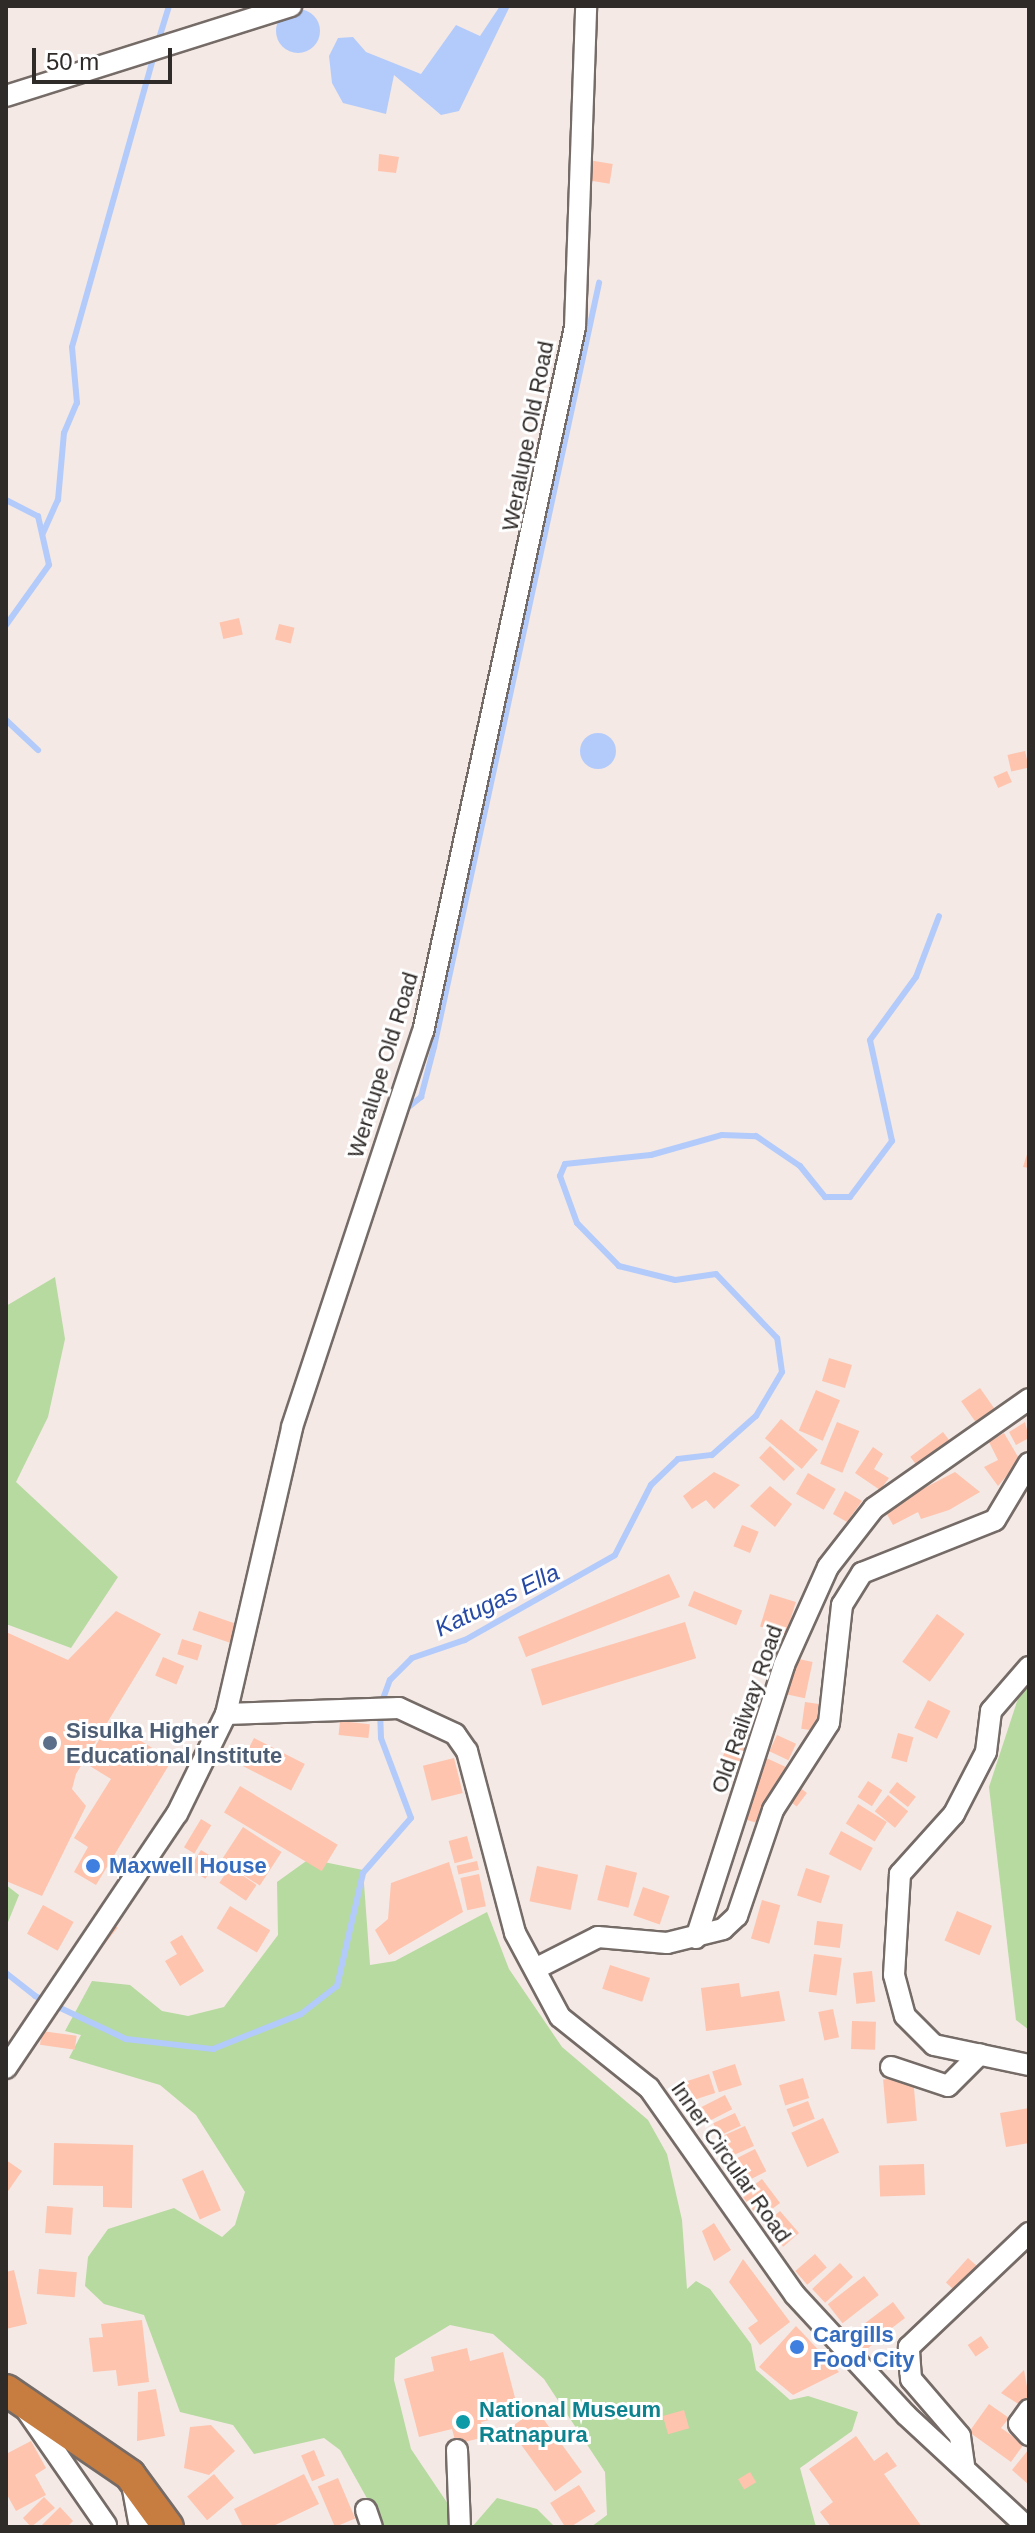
<!DOCTYPE html>
<html>
<head>
<meta charset="utf-8">
<style>
  body { margin:0 }
  #map { position:relative; width:1035px; height:2533px; overflow:hidden; background:#f4e9e5; font-family:Helvetica,sans-serif }
  div>[style] { position:absolute }
  [style*='--x'] { left:calc(var(--x)*1px); top:calc(var(--y)*1px); width:calc(var(--w)*1px); rotate:calc(var(--a)*1deg) }
  .green>* { inset:0; background:#b6daa0 }
  .water>* { inset:0; background:#b3cbfb }
  .round { border-radius:50% }
  .stream>* { height:6px; margin:-3px; padding:0 3px; transform-origin:3px; border-radius:3px; background:#b3cbfb }
  .building>* { inset:0; background:#fec4ae; transform-origin:0 0 }
  .roads { filter:drop-shadow(2px 0 #756b67) drop-shadow(-2px 0 #756b67) drop-shadow(0 2px #756b67) drop-shadow(0 -2px #756b67) }
  .minor>* { height:20px; margin:-10px; padding:0 10px; transform-origin:10px; border-radius:10px; background:#fff }
  .highway>* { height:30px; margin:-15px; padding:0 15px; transform-origin:15px; border-radius:15px; background:#c77c40 }
  .dots>* { width:22px; height:22px; translate:-50% -50%; box-sizing:border-box; border:4px solid #fff; border-radius:50% }
  span { translate:-50% -50%; white-space:nowrap; text-align:center; line-height:1.15; -webkit-text-stroke:6px #fff; paint-order:stroke }
  .street-label { font-size:22px; color:#2f2b29 }
  .service-label { font-size:22px; color:#4e5e75; font-weight:700 }
  .left { translate:0 -50%; text-align:left }
  .shop-label { font-size:22px; color:#366cbe; font-weight:700 }
  .culture-label { font-size:22px; color:#0d838f; font-weight:700 }
  .water-label { font-size:24px; color:#264aa5; font-style:italic }
  .frame { position:absolute; inset:0; border:8px solid #2f2b29; pointer-events:none }
  .scale { position:absolute; left:32px; top:48px; width:140px; height:36px; box-sizing:border-box; border:4px solid #2f2b29; border-top:0; padding-left:10px; font-size:24px; line-height:28px; white-space:nowrap; color:#2f2b29; -webkit-text-stroke:6px #fff; paint-order:stroke }
</style>
</head>
<body>
<div id="map">
  <div class="green">
    <div style="clip-path:polygon(55px 1277px,65px 1339px,48px 1417px,16px 1482px,118px 1577px,71px 1648px,6px 1624px,6px 1306px)"></div>
    <div style="clip-path:polygon(1029px 1665px,1029px 2030px,1016px 2020px,989px 1787px)"></div>
    <div style="clip-path:polygon(309px 1859px,363px 1870px,370px 1965px,395px 1961px,487px 1912px,509px 1969px,562px 2047px,648px 2120px,667px 2154px,682px 2220px,687px 2289px,696px 2281px,710px 2289px,751px 2344px,756px 2370px,790px 2400px,808px 2396px,858px 2412px,852px 2431px,800px 2468px,816px 2527px,591px 2527px,607px 2515px,605px 2472px,544px 2379px,493px 2334px,450px 2325px,395px 2358px,394px 2380px,411px 2449px,448px 2504px,449px 2527px,383px 2527px,340px 2450px,324px 2438px,254px 2454px,233px 2425px,180px 2412px,144px 2315px,104px 2304px,85px 2286px,88px 2257px,108px 2229px,174px 2208px,222px 2237px,235px 2225px,245px 2192px,196px 2115px,160px 2085px,69px 2058px,81px 2035px,65px 2031px,92px 1981px,130px 1985px,162px 2011px,188px 2016px,224px 2007px,278px 1935px,277px 1882px)"></div>
    <div style="clip-path:polygon(6px 1885px,19px 1895px,6px 1927px)"></div>
    <div style="clip-path:polygon(497px 2498px,537px 2509px,555px 2527px,472px 2527px)"></div>
  </div>
  <div class="water">
    <div style="clip-path:polygon(500px 6px,510px 6px,459px 111px,441px 115px,394px 75px,386px 114px,343px 103px,332px 83px,329px 56px,338px 38px,353px 37px,366px 52px,421px 74px,456px 25px,480px 36px)"></div>
    <div class="round" style="left:276px;top:9px;width:44px;height:44px"></div>
    <div class="round" style="left:580px;top:733px;width:36px;height:36px"></div>
  </div>
  <div class="stream">
    <div style="--x:157;--y:45;--w:41;--a:-72.9"></div>
    <div style="--x:6;--y:500;--w:36;--a:27"></div>
    <div style="--x:38;--y:516;--w:50;--a:77.3"></div>
    <div style="--x:49;--y:565;--w:74;--a:125.6"></div>
    <div style="--x:43;--y:533;--w:36;--a:-66"></div>
    <div style="--x:58;--y:500;--w:67;--a:-84.9"></div>
    <div style="--x:64;--y:433;--w:33;--a:-67"></div>
    <div style="--x:77;--y:403;--w:56;--a:-95.1"></div>
    <div style="--x:72;--y:347;--w:303;--a:-74.3"></div>
    <div style="--x:6;--y:720;--w:44;--a:43.2"></div>
    <div style="--x:405;--y:1110;--w:21;--a:-39"></div>
    <div style="--x:421;--y:1097;--w:52;--a:-75.4"></div>
    <div style="--x:434;--y:1047;--w:782;--a:-77.81"></div>
    <div style="--x:6;--y:1973;--w:37;--a:38"></div>
    <div style="--x:35;--y:1996;--w:101;--a:25.3"></div>
    <div style="--x:126;--y:2039;--w:88;--a:6.6"></div>
    <div style="--x:213;--y:2049;--w:95;--a:-21.7"></div>
    <div style="--x:301;--y:2014;--w:46;--a:-37.9"></div>
    <div style="--x:337;--y:1986;--w:116;--a:-77"></div>
    <div style="--x:363;--y:1873;--w:73;--a:-48.9"></div>
    <div style="--x:411;--y:1818;--w:85;--a:-110.6"></div>
    <div style="--x:381;--y:1738;--w:31;--a:-92"></div>
    <div style="--x:380;--y:1707;--w:29;--a:-70"></div>
    <div style="--x:390;--y:1680;--w:31;--a:-45"></div>
    <div style="--x:412;--y:1658;--w:56;--a:-18.8"></div>
    <div style="--x:465;--y:1640;--w:172;--a:-29.5"></div>
    <div style="--x:615;--y:1555;--w:79;--a:-62.8"></div>
    <div style="--x:651;--y:1485;--w:37;--a:-44"></div>
    <div style="--x:678;--y:1459;--w:34;--a:-7"></div>
    <div style="--x:712;--y:1455;--w:59;--a:-41.6"></div>
    <div style="--x:756;--y:1416;--w:51;--a:-59.4"></div>
    <div style="--x:782;--y:1372;--w:34;--a:-98"></div>
    <div style="--x:777;--y:1338;--w:88;--a:-133.6"></div>
    <div style="--x:716;--y:1274;--w:41;--a:171.7"></div>
    <div style="--x:675;--y:1280;--w:58;--a:-166"></div>
    <div style="--x:619;--y:1266;--w:60;--a:-134.3"></div>
    <div style="--x:577;--y:1223;--w:50;--a:-109.9"></div>
    <div style="--x:560;--y:1176;--w:13;--a:-67"></div>
    <div style="--x:565;--y:1164;--w:86;--a:-6"></div>
    <div style="--x:651;--y:1155;--w:74;--a:-15.7"></div>
    <div style="--x:722;--y:1135;--w:34;--a:2"></div>
    <div style="--x:756;--y:1136;--w:53;--a:34.3"></div>
    <div style="--x:800;--y:1166;--w:40;--a:51"></div>
    <div style="--x:825;--y:1197;--w:25;--a:0"></div>
    <div style="--x:850;--y:1197;--w:70;--a:-53.1"></div>
    <div style="--x:892;--y:1141;--w:103;--a:-102.3"></div>
    <div style="--x:870;--y:1040;--w:78;--a:-53.9"></div>
    <div style="--x:916;--y:977;--w:65;--a:-69.3"></div>
  </div>
  <div class="building">
    <div style="clip-path:polygon(379px 154px,399px 157px,396px 173px,378px 171px)"></div>
    <div style="left:588px;top:160px;width:25px;height:20px;rotate:9deg"></div>
    <div style="left:239px;top:618px;width:17px;height:20px;rotate:77deg"></div>
    <div style="left:279px;top:624px;width:16px;height:16px;rotate:14deg"></div>
    <div style="left:1025px;top:751px;width:17px;height:18px;rotate:77deg"></div>
    <div style="left:1007px;top:771px;width:12px;height:15px;rotate:66deg"></div>
    <div style="clip-path:polygon(1029px 1148px,1029px 1168px,1023px 1167px)"></div>
    <div style="left:829px;top:1358px;width:24px;height:24px;rotate:17deg"></div>
    <div style="left:980px;top:1388px;width:28px;height:23px;rotate:55deg"></div>
    <div style="left:816px;top:1390px;width:26px;height:44px;rotate:23deg"></div>
    <div style="left:781px;top:1419px;width:48px;height:25px;rotate:40deg"></div>
    <div style="left:837px;top:1422px;width:24px;height:45px;rotate:22deg"></div>
    <div style="clip-path:polygon(1025px 1422px,1029px 1438px,1016px 1445px,1009px 1432px)"></div>
    <div style="left:943px;top:1432px;width:15px;height:41px;rotate:53deg"></div>
    <div style="clip-path:polygon(1004px 1433px,1020px 1460px,998px 1486px,984px 1467px,998px 1460px,989px 1442px)"></div>
    <div style="left:770px;top:1446px;width:34px;height:16px;rotate:43deg"></div>
    <div style="clip-path:polygon(873px 1447px,883px 1454px,874px 1469px,889px 1478px,880px 1490px,855px 1473px)"></div>
    <div style="clip-path:polygon(714px 1472px,740px 1485px,714px 1509px,706px 1500px,692px 1509px,683px 1496px)"></div>
    <div style="clip-path:polygon(955px 1472px,980px 1492px,949px 1510px,921px 1519px,918px 1512px,893px 1525px,884px 1509px)"></div>
    <div style="left:808px;top:1473px;width:32px;height:24px;rotate:30deg"></div>
    <div style="clip-path:polygon(770px 1486px,792px 1504px,775px 1527px,750px 1506px)"></div>
    <div style="clip-path:polygon(845px 1491px,862px 1501px,847px 1522px,833px 1514px)"></div>
    <div style="left:742px;top:1525px;width:18px;height:23px;rotate:22deg"></div>
    <div style="clip-path:polygon(669px 1574px,680px 1597px,526px 1657px,518px 1637px)"></div>
    <div style="left:694px;top:1591px;width:52px;height:16px;rotate:22deg"></div>
    <div style="left:770px;top:1594px;width:27px;height:34px;rotate:17deg"></div>
    <div style="clip-path:polygon(116px 1611px,161px 1634px,76px 1774px,72px 1789px,86px 1806px,42px 1896px,6px 1881px,6px 1632px,68px 1660px)"></div>
    <div style="left:199px;top:1611px;width:42px;height:20px;rotate:19deg"></div>
    <div style="left:937px;top:1614px;width:34px;height:59px;rotate:36deg"></div>
    <div style="left:685px;top:1622px;width:38px;height:161px;rotate:73deg"></div>
    <div style="left:182px;top:1639px;width:21px;height:16px;rotate:17deg"></div>
    <div style="left:163px;top:1657px;width:23px;height:20px;rotate:23deg"></div>
    <div style="left:794px;top:1658px;width:19px;height:37px;rotate:12deg"></div>
    <div style="left:928px;top:1700px;width:25px;height:31px;rotate:26deg"></div>
    <div style="left:805px;top:1702px;width:14px;height:27px;rotate:8deg"></div>
    <div style="left:340px;top:1721px;width:30px;height:14px;rotate:6deg"></div>
    <div style="clip-path:polygon(110px 1722px,172px 1760px,96px 1885px,74px 1872px,88px 1847px,74px 1838px,111px 1779px,85px 1763px)"></div>
    <div style="left:733px;top:1730px;width:26px;height:30px;rotate:21deg"></div>
    <div style="left:898px;top:1733px;width:16px;height:26px;rotate:15deg"></div>
    <div style="left:777px;top:1735px;width:21px;height:18px;rotate:25deg"></div>
    <div style="left:254px;top:1738px;width:57px;height:30px;rotate:27deg"></div>
    <div style="clip-path:polygon(762px 1756px,788px 1768px,761px 1824px,747px 1820px,754px 1797px,747px 1794px)"></div>
    <div style="left:454px;top:1758px;width:36px;height:32px;rotate:76deg"></div>
    <div style="left:791px;top:1781px;width:20px;height:17px;rotate:37deg"></div>
    <div style="left:868px;top:1781px;width:17px;height:19px;rotate:33deg"></div>
    <div style="left:897px;top:1782px;width:24px;height:13px;rotate:38deg"></div>
    <div style="left:240px;top:1786px;width:114px;height:31px;rotate:31deg"></div>
    <div style="left:888px;top:1795px;width:26px;height:21px;rotate:39deg"></div>
    <div style="left:858px;top:1804px;width:34px;height:23px;rotate:32deg"></div>
    <div style="left:201px;top:1819px;width:12px;height:33px;rotate:31deg"></div>
    <div style="left:243px;top:1827px;width:46px;height:40px;rotate:33deg"></div>
    <div style="left:841px;top:1831px;width:36px;height:26px;rotate:28deg"></div>
    <div style="left:467px;top:1836px;width:23px;height:19px;rotate:75deg"></div>
    <div style="left:201px;top:1850px;width:19px;height:22px;rotate:32deg"></div>
    <div style="left:477px;top:1861px;width:9px;height:21px;rotate:77deg"></div>
    <div style="clip-path:polygon(449px 1862px,463px 1912px,389px 1955px,375px 1930px,388px 1919px,391px 1883px)"></div>
    <div style="left:606px;top:1865px;width:32px;height:36px;rotate:14deg"></div>
    <div style="left:537px;top:1866px;width:42px;height:36px;rotate:12deg"></div>
    <div style="left:230px;top:1867px;width:32px;height:19px;rotate:34deg"></div>
    <div style="left:806px;top:1868px;width:25px;height:29px;rotate:18deg"></div>
    <div style="left:479px;top:1874px;width:33px;height:19px;rotate:78deg"></div>
    <div style="left:643px;top:1887px;width:28px;height:30px;rotate:19deg"></div>
    <div style="left:762px;top:1900px;width:19px;height:40px;rotate:16deg"></div>
    <div style="left:43px;top:1905px;width:35px;height:33px;rotate:29deg"></div>
    <div style="left:230px;top:1906px;width:47px;height:26px;rotate:31deg"></div>
    <div style="left:957px;top:1911px;width:38px;height:32px;rotate:23deg"></div>
    <div style="left:817px;top:1921px;width:26px;height:24px;rotate:7deg"></div>
    <div style="left:113px;top:1924px;width:6px;height:29px;rotate:39deg"></div>
    <div style="clip-path:polygon(182px 1935px,204px 1971px,180px 1986px,165px 1961px,177px 1954px,170px 1942px)"></div>
    <div style="left:814px;top:1954px;width:28px;height:38px;rotate:8deg"></div>
    <div style="left:610px;top:1965px;width:42px;height:25px;rotate:18deg"></div>
    <div style="left:872px;top:1971px;width:31px;height:19px;rotate:84deg"></div>
    <div style="clip-path:polygon(739px 1983px,741px 1997px,779px 1991px,785px 2021px,706px 2031px,701px 1988px)"></div>
    <div style="left:833px;top:2009px;width:29px;height:15px;rotate:78deg"></div>
    <div style="left:852px;top:2021px;width:24px;height:28px;rotate:2deg"></div>
    <div style="left:42px;top:2031px;width:35px;height:14px;rotate:8deg"></div>
    <div style="left:735px;top:2064px;width:22px;height:24px;rotate:72deg"></div>
    <div style="left:709px;top:2074px;width:20px;height:26px;rotate:72deg"></div>
    <div style="left:913px;top:2077px;width:44px;height:30px;rotate:85deg"></div>
    <div style="left:803px;top:2078px;width:21px;height:25px;rotate:73deg"></div>
    <div style="left:725px;top:2095px;width:16px;height:29px;rotate:63deg"></div>
    <div style="left:808px;top:2101px;width:19px;height:23px;rotate:69deg"></div>
    <div style="clip-path:polygon(1029px 2108px,1029px 2143px,1006px 2147px,1000px 2113px)"></div>
    <div style="left:735px;top:2113px;width:14px;height:24px;rotate:65deg"></div>
    <div style="left:823px;top:2118px;width:38px;height:35px;rotate:65deg"></div>
    <div style="left:745px;top:2126px;width:22px;height:37px;rotate:66deg"></div>
    <div style="clip-path:polygon(54px 2143px,133px 2145px,132px 2208px,103px 2207px,103px 2186px,53px 2185px)"></div>
    <div style="left:755px;top:2149px;width:25px;height:32px;rotate:63deg"></div>
    <div style="clip-path:polygon(6px 2160px,22px 2171px,6px 2194px)"></div>
    <div style="left:924px;top:2164px;width:31px;height:45px;rotate:88deg"></div>
    <div style="left:203px;top:2170px;width:44px;height:23px;rotate:66deg"></div>
    <div style="left:762px;top:2179px;width:30px;height:26px;rotate:53deg"></div>
    <div style="left:47px;top:2206px;width:26px;height:27px;rotate:4deg"></div>
    <div style="left:780px;top:2211px;width:29px;height:21px;rotate:49deg"></div>
    <div style="clip-path:polygon(714px 2223px,731px 2250px,714px 2261px,702px 2231px)"></div>
    <div style="left:815px;top:2254px;width:18px;height:26px;rotate:49deg"></div>
    <div style="left:968px;top:2258px;width:12px;height:33px;rotate:42deg"></div>
    <div style="clip-path:polygon(743px 2259px,790px 2322px,760px 2345px,748px 2328px,758px 2321px,729px 2282px)"></div>
    <div style="left:840px;top:2263px;width:19px;height:38px;rotate:47deg"></div>
    <div style="left:39px;top:2269px;width:38px;height:25px;rotate:5deg"></div>
    <div style="clip-path:polygon(14px 2270px,27px 2324px,6px 2329px,6px 2272px)"></div>
    <div style="left:864px;top:2276px;width:24px;height:46px;rotate:52deg"></div>
    <div style="left:893px;top:2302px;width:20px;height:36px;rotate:53deg"></div>
    <div style="clip-path:polygon(142px 2320px,149px 2382px,118px 2386px,116px 2370px,93px 2372px,89px 2338px,103px 2337px,101px 2324px)"></div>
    <div style="clip-path:polygon(796px 2326px,839px 2372px,793px 2395px,759px 2367px)"></div>
    <div style="left:862px;top:2326px;width:21px;height:16px;rotate:51deg"></div>
    <div style="left:981px;top:2336px;width:14px;height:16px;rotate:56deg"></div>
    <div style="clip-path:polygon(467px 2348px,470px 2361px,503px 2352px,519px 2413px,481px 2422px,485px 2437px,456px 2444px,452px 2429px,419px 2437px,404px 2379px,434px 2371px,431px 2357px)"></div>
    <div style="clip-path:polygon(1024px 2370px,1029px 2398px,1023px 2407px,1001px 2393px)"></div>
    <div style="clip-path:polygon(156px 2389px,165px 2436px,137px 2441px,138px 2392px)"></div>
    <div style="clip-path:polygon(989px 2404px,1009px 2418px,1001px 2428px,1024px 2444px,1011px 2462px,969px 2432px)"></div>
    <div style="left:536px;top:2409px;width:78px;height:33px;rotate:54deg"></div>
    <div style="left:684px;top:2410px;width:19px;height:22px;rotate:74deg"></div>
    <div style="clip-path:polygon(211px 2425px,235px 2451px,209px 2475px,184px 2468px,190px 2427px)"></div>
    <div style="clip-path:polygon(856px 2436px,874px 2461px,887px 2452px,897px 2466px,884px 2474px,922px 2527px,831px 2527px,820px 2512px,833px 2502px,809px 2469px)"></div>
    <div style="clip-path:polygon(31px 2441px,46px 2468px,35px 2475px,46px 2495px,16px 2511px,6px 2493px,6px 2454px)"></div>
    <div style="clip-path:polygon(1029px 2449px,1029px 2485px,1012px 2470px)"></div>
    <div style="left:314px;top:2450px;width:28px;height:14px;rotate:67deg"></div>
    <div style="left:750px;top:2472px;width:12px;height:14px;rotate:59deg"></div>
    <div style="left:214px;top:2474px;width:31px;height:35px;rotate:50deg"></div>
    <div style="clip-path:polygon(304px 2474px,319px 2504px,271px 2527px,243px 2527px,234px 2509px)"></div>
    <div style="left:338px;top:2478px;width:44px;height:22px;rotate:67deg"></div>
    <div style="left:579px;top:2485px;width:31px;height:34px;rotate:58deg"></div>
    <div style="clip-path:polygon(44px 2497px,55px 2508px,31px 2527px,23px 2518px)"></div>
    <div style="clip-path:polygon(60px 2507px,73px 2521px,67px 2527px,40px 2527px)"></div>
  </div>
  <div class="roads">
    <div class="minor">
      <div style="--x:6;--y:96;--w:299;--a:-17.5"></div>
      <div style="--x:1029;--y:1667;--w:58;--a:130.8"></div>
      <div style="--x:991;--y:1711;--w:41;--a:97"></div>
      <div style="--x:986;--y:1752;--w:70;--a:117.3"></div>
      <div style="--x:954;--y:1814;--w:81;--a:132"></div>
      <div style="--x:900;--y:1874;--w:101;--a:93.4"></div>
      <div style="--x:894;--y:1975;--w:42;--a:75"></div>
      <div style="--x:905;--y:2016;--w:41;--a:45"></div>
      <div style="--x:934;--y:2045;--w:97;--a:11.9"></div>
      <div style="--x:226;--y:1714;--w:173;--a:-2"></div>
      <div style="--x:399;--y:1708;--w:62;--a:24.9"></div>
      <div style="--x:455;--y:1734;--w:21;--a:55"></div>
      <div style="--x:467;--y:1751;--w:188;--a:75.2"></div>
      <div style="--x:515;--y:1933;--w:95;--a:61.8"></div>
      <div style="--x:560;--y:2017;--w:114;--a:38.6"></div>
      <div style="--x:649;--y:2088;--w:253;--a:54.8"></div>
      <div style="--x:795;--y:2295;--w:163;--a:47.2"></div>
      <div style="--x:906;--y:2415;--w:165;--a:42.8"></div>
      <div style="--x:696;--y:1938;--w:287;--a:-72.1"></div>
      <div style="--x:784;--y:1665;--w:107;--a:-65.8"></div>
      <div style="--x:828;--y:1567;--w:75;--a:-52.1"></div>
      <div style="--x:874;--y:1508;--w:189;--a:-35.1"></div>
      <div style="--x:537;--y:1968;--w:68;--a:-26.9"></div>
      <div style="--x:598;--y:1937;--w:69;--a:5"></div>
      <div style="--x:667;--y:1943;--w:58;--a:-14"></div>
      <div style="--x:723;--y:1929;--w:19;--a:-43"></div>
      <div style="--x:737;--y:1916;--w:112;--a:-71.2"></div>
      <div style="--x:773;--y:1810;--w:103;--a:-57.2"></div>
      <div style="--x:829;--y:1723;--w:119;--a:-83.7"></div>
      <div style="--x:842;--y:1605;--w:38;--a:-58"></div>
      <div style="--x:862;--y:1573;--w:143;--a:-21.7"></div>
      <div style="--x:995;--y:1520;--w:66;--a:-59.2"></div>
      <div style="--x:891;--y:2067;--w:60;--a:18.4"></div>
      <div style="--x:948;--y:2086;--w:45;--a:-45"></div>
      <div style="--x:6;--y:2068;--w:306;--a:-56.1"></div>
      <div style="--x:177;--y:1814;--w:111;--a:-63.9"></div>
      <div style="--x:226;--y:1714;--w:294;--a:-77"></div>
      <div style="--x:292;--y:1427;--w:416;--a:-71.7"></div>
      <div style="--x:423;--y:1032;--w:721;--a:-77.83"></div>
      <div style="--x:575;--y:327;--w:321;--a:-88"></div>
      <div style="--x:1029;--y:2410;--w:17;--a:126"></div>
      <div style="--x:1019;--y:2424;--w:15;--a:48"></div>
      <div style="--x:27;--y:2411;--w:139;--a:55.3"></div>
      <div style="--x:457;--y:2450;--w:77;--a:87.8"></div>
      <div style="--x:964;--y:2465;--w:29;--a:-98"></div>
      <div style="--x:960;--y:2436;--w:75;--a:-130.7"></div>
      <div style="--x:911;--y:2379;--w:32;--a:-94"></div>
      <div style="--x:909;--y:2347;--w:166;--a:-43.5"></div>
      <div style="--x:132;--y:2484;--w:44;--a:79.5"></div>
      <div style="--x:366;--y:2510;--w:18;--a:71"></div>
    </div>
    <div class="highway">
      <div style="--x:6;--y:2390;--w:150;--a:34.4"></div>
      <div style="--x:130;--y:2475;--w:64;--a:53.8"></div>
    </div>
  </div>
  <div class="dots">
    <div style="left:50px;top:1743px;background:#5c6f8a"></div>
    <div style="left:93px;top:1866px;background:#3f7fe0"></div>
    <div style="left:797px;top:2347px;background:#3f7fe0"></div>
    <div style="left:463px;top:2422px;background:#0f9aa8"></div>
  </div>
  <div class="street-label">
    <span style="left:528px;top:436px;rotate:-79deg">Weralupe Old Road</span>
    <span style="left:383px;top:1065px;rotate:-73deg">Weralupe Old Road</span>
    <span style="left:747px;top:1709px;rotate:-71deg">Old Railway Road</span>
    <span style="left:731px;top:2162px;rotate:55deg">Inner Circular Road</span>
  </div>
  <div class="service-label">
    <span class="left" style="left:66px;top:1743px">Sisulka Higher<br>Educational Institute</span>
  </div>
  <div class="shop-label">
    <span class="left" style="left:109px;top:1866px">Maxwell House</span>
    <span class="left" style="left:813px;top:2347px">Cargills<br>Food City</span>
  </div>
  <div class="culture-label">
    <span class="left" style="left:479px;top:2422px">National Museum<br>Ratnapura</span>
  </div>
  <div class="water-label">
    <span style="left:497px;top:1600px;rotate:-26deg">Katugas Ella</span>
  </div>
  <div class="frame"></div>
  <div class="scale">50 m</div>
</div>
</body>
</html>
